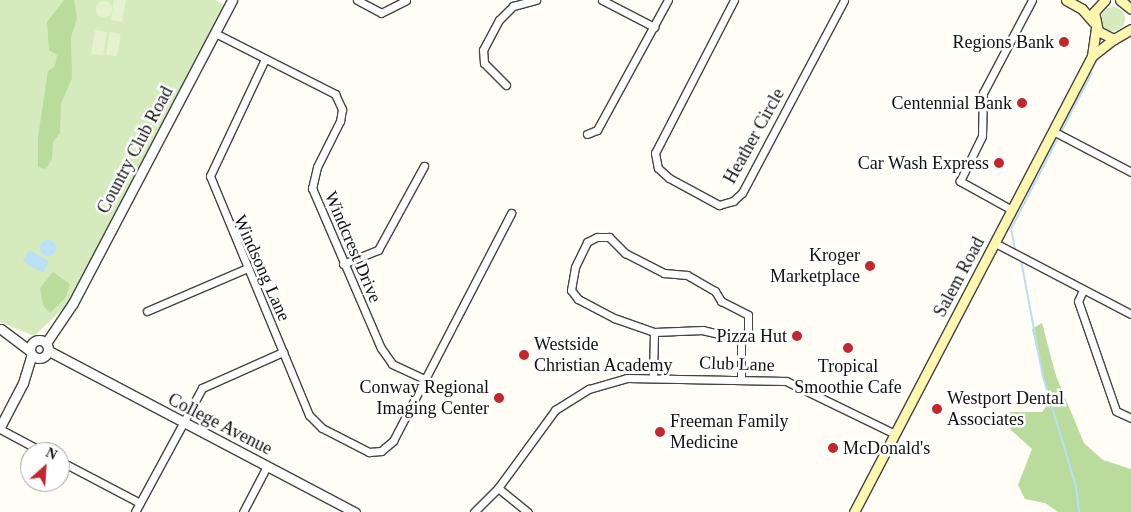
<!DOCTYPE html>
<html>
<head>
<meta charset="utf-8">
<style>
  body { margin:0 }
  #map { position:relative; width:1131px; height:512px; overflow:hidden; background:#fffdf5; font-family:"Times New Roman",serif }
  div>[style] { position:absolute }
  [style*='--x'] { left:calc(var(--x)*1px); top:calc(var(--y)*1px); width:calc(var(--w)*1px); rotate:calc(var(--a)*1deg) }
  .green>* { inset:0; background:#d5ebbd }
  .round { border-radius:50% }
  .forest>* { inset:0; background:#b9dc9c }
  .pitch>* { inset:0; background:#e6f2cf; transform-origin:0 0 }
  .water>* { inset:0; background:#b9e0f7; transform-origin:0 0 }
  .stream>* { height:2px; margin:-1px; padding:0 1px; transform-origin:1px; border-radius:1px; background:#b9e0f7 }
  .roads { filter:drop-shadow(1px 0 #444) drop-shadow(-1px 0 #444) drop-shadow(0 1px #444) drop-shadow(0 -1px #444) }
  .minor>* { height:7px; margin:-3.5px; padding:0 3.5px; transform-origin:3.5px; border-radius:3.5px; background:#fff }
  .tertiary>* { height:9px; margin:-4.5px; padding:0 4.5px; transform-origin:4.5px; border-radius:4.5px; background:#fff }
  .tertiary>.ring { margin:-4.5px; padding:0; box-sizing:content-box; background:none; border:9px solid #fff; border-radius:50% }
  .secondary>* { height:9px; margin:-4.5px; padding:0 4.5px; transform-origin:4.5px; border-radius:4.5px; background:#fff6b0 }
  .dots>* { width:14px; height:14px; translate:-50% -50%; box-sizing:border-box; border:2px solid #fff; border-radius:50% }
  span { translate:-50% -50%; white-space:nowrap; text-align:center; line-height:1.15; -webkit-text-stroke:5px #fff; paint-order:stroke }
  .poi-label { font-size:18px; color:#111 }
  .right { translate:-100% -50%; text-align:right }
  .left { translate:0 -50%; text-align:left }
  .street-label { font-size:18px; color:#111 }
  .north { position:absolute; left:20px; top:442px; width:50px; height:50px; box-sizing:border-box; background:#fff; border:1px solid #a0a0a0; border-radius:50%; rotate:26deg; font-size:14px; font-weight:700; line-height:20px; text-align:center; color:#111 }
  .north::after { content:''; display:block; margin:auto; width:18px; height:22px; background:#c4262e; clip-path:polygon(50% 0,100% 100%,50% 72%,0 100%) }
</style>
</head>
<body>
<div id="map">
  <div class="green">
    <div style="clip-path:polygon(0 0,215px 0,224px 5px,68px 304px,34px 336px,0 322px)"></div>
    <div class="round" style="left:1101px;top:7px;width:24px;height:24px"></div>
  </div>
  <div class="forest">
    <div style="clip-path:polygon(64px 0,74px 0,77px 18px,71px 37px,72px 78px,61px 104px,60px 133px,53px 142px,52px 159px,46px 169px,38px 167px,38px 137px,48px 71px,55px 66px,57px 55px,49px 50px,47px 22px)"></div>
    <div style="clip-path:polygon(53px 272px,70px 284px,66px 297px,50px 313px,43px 305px,40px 288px)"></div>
    <div style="clip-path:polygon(1042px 323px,1056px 376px,1084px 443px,1103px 460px,1131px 469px,1131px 512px,1058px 512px,1045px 503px,1025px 499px,1018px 485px,1032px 449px,1011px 430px,1009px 412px,1042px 412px,1049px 403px,1032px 329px)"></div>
  </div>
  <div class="pitch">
    <div style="clip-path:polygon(114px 0,126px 0,122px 22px,111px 20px)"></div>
    <div class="round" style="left:96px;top:1px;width:16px;height:16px"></div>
    <div style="left:95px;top:30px;width:12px;height:24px;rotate:9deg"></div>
    <div style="left:110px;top:32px;width:11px;height:23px;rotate:10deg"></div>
  </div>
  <div class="water">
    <div class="round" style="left:40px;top:240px;width:16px;height:16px"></div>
    <div style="left:29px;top:250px;width:23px;height:13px;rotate:29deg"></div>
  </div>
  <div class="stream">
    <div style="--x:1062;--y:130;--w:64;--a:-62.2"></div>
    <div style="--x:1015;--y:249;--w:20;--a:-101"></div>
    <div style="--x:1011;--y:229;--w:100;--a:-62.7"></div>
    <div style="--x:1021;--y:260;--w:119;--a:79.4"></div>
    <div style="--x:1043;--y:377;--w:114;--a:73.2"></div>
    <div style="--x:1076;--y:486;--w:26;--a:83"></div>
  </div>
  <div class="roads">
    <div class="minor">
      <div style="--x:357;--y:0;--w:27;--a:28"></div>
      <div style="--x:381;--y:13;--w:28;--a:-27"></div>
      <div style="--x:602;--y:0;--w:59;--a:27.4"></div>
      <div style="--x:734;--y:0;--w:172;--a:117.3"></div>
      <div style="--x:655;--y:153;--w:15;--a:79"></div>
      <div style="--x:658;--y:168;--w:15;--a:42"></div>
      <div style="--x:669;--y:178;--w:57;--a:28.4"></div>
      <div style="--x:719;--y:205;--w:15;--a:-16"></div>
      <div style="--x:733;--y:201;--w:12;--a:-42"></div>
      <div style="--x:742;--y:193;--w:218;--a:-62.1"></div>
      <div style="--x:215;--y:33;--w:135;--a:26.9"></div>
      <div style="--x:335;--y:94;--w:17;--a:65"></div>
      <div style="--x:342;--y:109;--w:12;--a:99"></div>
      <div style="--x:340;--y:121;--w:51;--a:116.6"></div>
      <div style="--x:317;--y:167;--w:22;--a:103"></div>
      <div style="--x:312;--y:188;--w:174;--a:66.7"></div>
      <div style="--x:381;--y:348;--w:19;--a:55"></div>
      <div style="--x:392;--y:364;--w:33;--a:25"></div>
      <div style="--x:265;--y:59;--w:129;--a:115.2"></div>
      <div style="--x:210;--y:176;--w:259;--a:67.5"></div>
      <div style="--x:309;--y:415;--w:18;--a:45"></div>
      <div style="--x:322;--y:428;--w:53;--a:27.1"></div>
      <div style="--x:369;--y:452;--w:12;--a:-5"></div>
      <div style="--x:381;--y:451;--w:16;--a:-40"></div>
      <div style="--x:393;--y:441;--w:257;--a:-62.6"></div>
      <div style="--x:506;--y:85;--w:31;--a:-135"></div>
      <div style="--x:484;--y:63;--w:13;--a:-94"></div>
      <div style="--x:483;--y:50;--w:34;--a:-62"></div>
      <div style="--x:499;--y:20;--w:20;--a:-45"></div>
      <div style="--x:513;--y:6;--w:24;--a:-15"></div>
      <div style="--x:1053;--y:131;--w:88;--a:27.7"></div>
      <div style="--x:587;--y:134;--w:11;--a:-22"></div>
      <div style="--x:597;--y:130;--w:148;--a:-61.4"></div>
      <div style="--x:1012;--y:210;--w:60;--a:-150.9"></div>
      <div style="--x:960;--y:181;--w:50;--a:-63.9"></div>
      <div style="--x:982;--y:136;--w:43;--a:-88.7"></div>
      <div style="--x:983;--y:93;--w:105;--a:-62.2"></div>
      <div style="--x:597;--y:237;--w:12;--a:0"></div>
      <div style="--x:609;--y:237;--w:23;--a:45"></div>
      <div style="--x:625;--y:253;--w:44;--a:27.1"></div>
      <div style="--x:664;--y:273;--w:23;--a:5"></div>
      <div style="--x:687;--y:275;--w:32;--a:30"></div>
      <div style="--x:715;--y:291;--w:12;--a:59"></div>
      <div style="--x:721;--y:301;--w:30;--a:27"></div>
      <div style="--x:748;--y:315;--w:18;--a:90"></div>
      <div style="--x:748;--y:333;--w:9;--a:139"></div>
      <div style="--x:741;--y:339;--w:39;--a:-167"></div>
      <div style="--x:703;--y:330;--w:49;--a:177.7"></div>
      <div style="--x:654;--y:332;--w:42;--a:-160.7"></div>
      <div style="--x:614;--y:318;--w:41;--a:-152.2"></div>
      <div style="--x:578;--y:299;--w:11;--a:-128"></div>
      <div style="--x:571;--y:290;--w:23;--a:-80"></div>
      <div style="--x:575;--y:267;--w:28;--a:-64"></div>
      <div style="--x:587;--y:242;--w:11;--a:-27"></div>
      <div style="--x:995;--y:243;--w:153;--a:27.6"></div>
      <div style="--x:343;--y:264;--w:38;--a:-22"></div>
      <div style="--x:378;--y:250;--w:96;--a:-61.3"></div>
      <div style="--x:1083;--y:290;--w:12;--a:114"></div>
      <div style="--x:1078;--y:301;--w:116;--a:70.9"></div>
      <div style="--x:1116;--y:411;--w:17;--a:25"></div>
      <div style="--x:147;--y:311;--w:107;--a:-23.2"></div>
      <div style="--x:653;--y:376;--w:44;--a:-88.7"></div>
      <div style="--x:741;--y:377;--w:38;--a:-90"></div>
      <div style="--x:0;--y:429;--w:49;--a:28.1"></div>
      <div style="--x:60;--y:461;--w:90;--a:27.7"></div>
      <div style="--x:498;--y:488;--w:38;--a:39"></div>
      <div style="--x:135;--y:512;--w:141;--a:-61.6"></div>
      <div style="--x:202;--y:388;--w:89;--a:-24"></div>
      <div style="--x:243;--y:512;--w:52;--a:-62.4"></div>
      <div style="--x:474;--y:512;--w:34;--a:-45"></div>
      <div style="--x:498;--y:488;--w:97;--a:-53.8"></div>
      <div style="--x:555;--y:410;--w:40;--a:-32"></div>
      <div style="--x:589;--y:389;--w:40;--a:-16"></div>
      <div style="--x:627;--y:378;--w:159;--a:1.1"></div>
      <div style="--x:786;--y:381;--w:121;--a:25.9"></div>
    </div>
    <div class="tertiary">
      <div style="--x:1;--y:329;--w:36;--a:37"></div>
      <div class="ring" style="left:30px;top:340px;width:9px;height:9px"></div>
      <div style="--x:46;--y:343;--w:48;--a:-56"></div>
      <div style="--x:73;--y:303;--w:342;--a:-62.3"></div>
      <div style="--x:49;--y:351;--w:346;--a:27.8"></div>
      <div style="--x:0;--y:427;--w:50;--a:-62.4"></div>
      <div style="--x:23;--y:383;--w:30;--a:-73"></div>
    </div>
    <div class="secondary">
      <div style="--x:1066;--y:0;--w:18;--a:29"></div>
      <div style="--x:1082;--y:9;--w:18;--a:49"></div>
      <div style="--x:1105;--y:0;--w:16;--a:133"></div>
      <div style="--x:1094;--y:12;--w:19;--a:78"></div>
      <div style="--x:1098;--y:31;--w:18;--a:27"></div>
      <div style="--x:1114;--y:39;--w:20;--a:-30"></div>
      <div style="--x:1120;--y:0;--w:14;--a:39"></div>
      <div style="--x:1092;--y:56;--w:28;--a:-38"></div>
      <div style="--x:854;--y:512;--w:514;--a:-62.44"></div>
      <div style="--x:1092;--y:56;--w:28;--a:-82"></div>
    </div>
  </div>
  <div class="dots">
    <div style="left:1064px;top:42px;background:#c4262e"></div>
    <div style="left:1022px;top:103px;background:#c4262e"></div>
    <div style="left:999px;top:163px;background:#c4262e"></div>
    <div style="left:870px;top:266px;background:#c4262e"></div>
    <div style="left:797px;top:336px;background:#c4262e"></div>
    <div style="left:848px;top:348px;background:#c4262e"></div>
    <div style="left:524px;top:355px;background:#c4262e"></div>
    <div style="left:499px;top:398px;background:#c4262e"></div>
    <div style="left:937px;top:409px;background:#c4262e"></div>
    <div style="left:660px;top:432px;background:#c4262e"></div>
    <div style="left:833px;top:448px;background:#c4262e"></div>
  </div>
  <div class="poi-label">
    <span class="right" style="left:1054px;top:42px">Regions Bank</span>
    <span class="right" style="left:1012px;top:103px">Centennial Bank</span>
    <span class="right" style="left:989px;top:163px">Car Wash Express</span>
    <span class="right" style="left:860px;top:266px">Kroger<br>Marketplace</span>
    <span class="right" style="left:787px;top:336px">Pizza Hut</span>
    <span class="left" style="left:534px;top:355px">Westside<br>Christian Academy</span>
    <span style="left:848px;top:377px">Tropical<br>Smoothie Cafe</span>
    <span class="right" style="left:489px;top:398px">Conway Regional<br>Imaging Center</span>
    <span class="left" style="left:947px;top:409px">Westport Dental<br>Associates</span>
    <span class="left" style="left:670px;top:432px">Freeman Family<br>Medicine</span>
    <span class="left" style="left:843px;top:448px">McDonald's</span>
  </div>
  <div class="street-label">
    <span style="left:754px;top:136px;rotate:-61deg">Heather Circle</span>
    <span style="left:135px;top:150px;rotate:-62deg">Country Club Road</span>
    <span style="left:353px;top:247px;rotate:67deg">Windcrest Drive</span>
    <span style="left:262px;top:268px;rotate:66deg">Windsong Lane</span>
    <span style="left:959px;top:277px;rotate:-62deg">Salem Road</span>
    <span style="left:737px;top:364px;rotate:2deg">Club Lane</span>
    <span style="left:220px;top:424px;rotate:27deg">College Avenue</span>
  </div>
  <div class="north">N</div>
</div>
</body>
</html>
